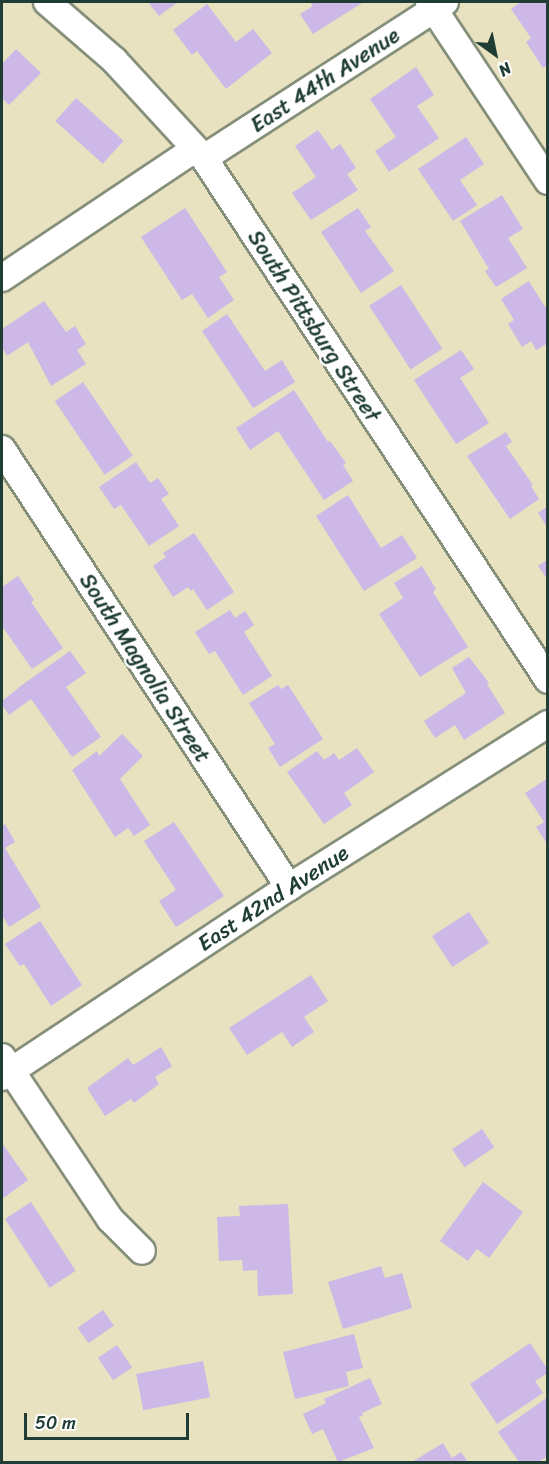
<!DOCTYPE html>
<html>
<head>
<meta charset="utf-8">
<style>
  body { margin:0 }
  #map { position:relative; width:549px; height:1464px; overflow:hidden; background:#e8e2c1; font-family:Sriracha,sans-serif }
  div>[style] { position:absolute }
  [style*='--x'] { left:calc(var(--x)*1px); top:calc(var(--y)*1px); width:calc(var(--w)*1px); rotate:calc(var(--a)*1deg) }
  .building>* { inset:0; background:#cdb8e7; transform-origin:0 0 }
  .roads { filter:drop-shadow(2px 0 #84907a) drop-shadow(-2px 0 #84907a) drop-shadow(0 2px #84907a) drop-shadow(0 -2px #84907a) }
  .minor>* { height:26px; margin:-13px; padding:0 13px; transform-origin:13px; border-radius:13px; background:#fff }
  span { translate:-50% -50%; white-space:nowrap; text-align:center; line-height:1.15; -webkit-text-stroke:5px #fff; paint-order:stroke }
  .street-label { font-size:22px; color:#1f3d34 }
  .frame { position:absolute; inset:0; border:3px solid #1f3d34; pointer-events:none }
  .north { position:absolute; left:465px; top:24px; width:60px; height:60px; -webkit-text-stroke:4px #fff; paint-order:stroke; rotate:147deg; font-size:16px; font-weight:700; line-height:24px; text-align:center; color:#1f3d34 }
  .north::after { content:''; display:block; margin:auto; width:21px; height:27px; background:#1f3d34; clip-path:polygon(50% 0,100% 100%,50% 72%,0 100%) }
  .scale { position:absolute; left:24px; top:1413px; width:165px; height:27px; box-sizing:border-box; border:3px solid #1f3d34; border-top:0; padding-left:8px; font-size:18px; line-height:21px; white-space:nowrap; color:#1f3d34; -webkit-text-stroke:4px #fff; paint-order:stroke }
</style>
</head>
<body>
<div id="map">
  <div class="building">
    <div style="clip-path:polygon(148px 2px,178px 2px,159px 16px)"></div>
    <div style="clip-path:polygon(310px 2px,360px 2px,362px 3px,313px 34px,300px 14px,313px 6px)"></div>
    <div style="clip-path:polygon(521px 2px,548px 2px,548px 65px,543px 68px,526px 42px,531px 38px,511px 9px)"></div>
    <div style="clip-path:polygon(207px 4px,236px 42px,253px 29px,272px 53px,226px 89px,197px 51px,192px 55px,173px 30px)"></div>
    <div style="clip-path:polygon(16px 49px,41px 73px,9px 105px,4px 100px,2px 102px,2px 64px)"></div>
    <div style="clip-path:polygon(416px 67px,434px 95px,417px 106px,439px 138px,389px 172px,375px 151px,396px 137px,370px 99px)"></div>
    <div style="left:76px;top:98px;width:64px;height:31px;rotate:42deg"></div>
    <div style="clip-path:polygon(318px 130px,332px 150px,340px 144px,356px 168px,347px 174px,358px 190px,311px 220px,292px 193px,316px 177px,295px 146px)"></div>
    <div style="clip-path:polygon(466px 137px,484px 164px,460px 180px,477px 205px,453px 221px,418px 169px)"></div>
    <div style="clip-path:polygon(502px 195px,523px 229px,508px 238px,527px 268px,496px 287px,485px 271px,489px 269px,460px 221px)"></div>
    <div style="clip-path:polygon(185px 208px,227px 272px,219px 277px,234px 300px,208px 318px,192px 294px,182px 300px,141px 237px)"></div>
    <div style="clip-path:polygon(358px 208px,371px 227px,365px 231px,394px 271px,361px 293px,321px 232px)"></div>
    <div style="clip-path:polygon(529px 281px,545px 307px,548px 306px,548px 343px,536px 350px,531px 341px,522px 347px,508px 324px,514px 320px,501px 299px)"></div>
    <div style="left:401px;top:285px;width:76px;height:38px;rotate:57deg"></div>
    <div style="clip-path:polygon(44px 301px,66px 332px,75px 326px,86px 344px,77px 350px,86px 364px,51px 386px,28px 342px,7px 356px,2px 347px,2px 329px)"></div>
    <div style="clip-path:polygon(227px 314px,265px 371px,282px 360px,295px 382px,253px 408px,202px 331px)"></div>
    <div style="clip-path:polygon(461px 350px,474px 369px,460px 378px,489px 423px,456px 444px,414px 380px)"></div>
    <div style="left:83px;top:382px;width:89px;height:34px;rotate:56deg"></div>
    <div style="clip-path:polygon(294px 390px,328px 442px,330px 441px,346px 463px,343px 465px,353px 481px,324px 500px,278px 431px,250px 450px,236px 428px)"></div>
    <div style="clip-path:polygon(506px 432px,512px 442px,506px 446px,533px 485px,531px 486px,539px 499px,510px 519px,467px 456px)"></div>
    <div style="clip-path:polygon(136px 462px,150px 483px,158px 478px,169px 494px,161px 499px,179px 526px,149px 546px,121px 505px,114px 509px,99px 487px)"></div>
    <div style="clip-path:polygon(348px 495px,381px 548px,402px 535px,417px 558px,364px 591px,316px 516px)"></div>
    <div style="clip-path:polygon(548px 506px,548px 528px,538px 513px)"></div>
    <div style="clip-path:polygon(194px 533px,234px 592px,207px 610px,193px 589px,191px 591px,188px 587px,173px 597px,153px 566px,166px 557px,163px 553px)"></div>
    <div style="clip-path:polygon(548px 559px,548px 580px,538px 566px)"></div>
    <div style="clip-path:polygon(422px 566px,436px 589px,433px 592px,468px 647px,420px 677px,379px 614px,403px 598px,394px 583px)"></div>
    <div style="clip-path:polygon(18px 576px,34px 600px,31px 602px,63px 648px,32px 669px,2px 626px,2px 587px)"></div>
    <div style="clip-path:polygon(230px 610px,235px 618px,245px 611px,254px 625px,244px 632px,272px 676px,243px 695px,215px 651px,209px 654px,195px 632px)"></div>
    <div style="clip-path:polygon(70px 651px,86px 673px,66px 687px,101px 737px,72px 757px,31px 699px,9px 715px,2px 705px,2px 701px,22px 685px)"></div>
    <div style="clip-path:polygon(469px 657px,489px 683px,487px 684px,505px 713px,464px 740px,455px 725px,435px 738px,424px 721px,466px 693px,452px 668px)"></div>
    <div style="clip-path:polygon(278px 685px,281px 689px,288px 685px,323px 739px,280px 767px,268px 748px,275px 744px,249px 703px)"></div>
    <div style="clip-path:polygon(122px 734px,143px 756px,120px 779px,150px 825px,134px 836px,128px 828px,115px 837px,72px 770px,97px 751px,99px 756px)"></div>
    <div style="clip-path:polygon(357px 748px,374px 772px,344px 793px,352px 805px,324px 824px,287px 772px,317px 751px,324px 760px,334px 753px,339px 760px)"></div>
    <div style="clip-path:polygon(548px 778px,548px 845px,536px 827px,544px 822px,525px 793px)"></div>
    <div style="clip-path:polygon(174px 822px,224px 896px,176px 927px,159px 901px,176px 890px,144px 841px)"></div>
    <div style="clip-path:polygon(5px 824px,15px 842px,5px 848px,41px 907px,9px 927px,2px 915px,2px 826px)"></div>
    <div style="left:469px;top:912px;width:37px;height:44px;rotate:57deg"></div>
    <div style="clip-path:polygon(40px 921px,82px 985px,51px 1006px,24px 964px,20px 966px,5px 944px)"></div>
    <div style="clip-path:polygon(311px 975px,328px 1001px,304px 1017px,314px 1032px,292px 1047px,282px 1032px,247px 1055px,229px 1028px)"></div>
    <div style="clip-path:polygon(161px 1047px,172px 1066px,155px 1077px,159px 1084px,134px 1103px,131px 1099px,105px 1116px,87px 1088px,128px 1058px,133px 1065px)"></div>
    <div style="left:482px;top:1129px;width:22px;height:36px;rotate:56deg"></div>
    <div style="clip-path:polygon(2px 1143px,28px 1180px,2px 1199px)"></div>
    <div style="clip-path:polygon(483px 1182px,523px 1212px,489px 1258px,477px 1249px,468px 1261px,440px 1241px)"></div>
    <div style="left:31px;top:1202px;width:82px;height:31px;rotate:57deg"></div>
    <div style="clip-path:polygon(288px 1204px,293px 1294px,258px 1296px,257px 1270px,243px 1271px,242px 1260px,219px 1261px,217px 1217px,240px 1216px,239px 1206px)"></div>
    <div style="clip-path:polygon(381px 1266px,385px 1278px,402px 1273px,412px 1308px,343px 1329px,328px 1282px)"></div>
    <div style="left:103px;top:1310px;width:19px;height:31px;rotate:55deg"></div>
    <div style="clip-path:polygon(354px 1334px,363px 1368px,346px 1372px,349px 1386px,295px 1399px,283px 1352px)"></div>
    <div style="clip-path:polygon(530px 1343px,548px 1370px,548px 1373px,535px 1381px,543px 1393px,497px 1424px,470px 1384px)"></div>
    <div style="left:117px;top:1345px;width:27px;height:23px;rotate:56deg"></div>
    <div style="left:203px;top:1361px;width:37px;height:68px;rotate:79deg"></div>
    <div style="clip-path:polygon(370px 1378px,382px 1404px,362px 1413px,363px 1415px,359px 1417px,374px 1448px,338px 1462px,323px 1429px,312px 1434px,303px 1414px,326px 1403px,324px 1399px)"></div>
    <div style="clip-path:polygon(548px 1397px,548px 1456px,538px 1462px,519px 1462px,498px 1432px)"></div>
    <div style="clip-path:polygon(443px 1443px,452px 1458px,461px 1452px,468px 1462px,412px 1462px)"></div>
  </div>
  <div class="roads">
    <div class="minor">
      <div style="--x:47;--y:2;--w:89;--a:40.9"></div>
      <div style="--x:114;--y:60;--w:133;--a:47.4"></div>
      <div style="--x:204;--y:158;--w:625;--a:56.61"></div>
      <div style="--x:429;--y:2;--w:215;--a:56.4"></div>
      <div style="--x:204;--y:158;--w:287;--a:-32.9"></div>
      <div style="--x:2;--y:278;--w:232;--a:-33.8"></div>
      <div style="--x:2;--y:449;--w:524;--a:56.77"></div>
      <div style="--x:2;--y:1057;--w:195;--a:56.3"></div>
      <div style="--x:110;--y:1219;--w:45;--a:45"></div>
      <div style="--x:2;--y:1077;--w:344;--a:-33.5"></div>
      <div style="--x:289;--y:887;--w:306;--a:-32.2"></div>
    </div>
  </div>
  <div class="street-label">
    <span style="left:325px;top:80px;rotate:-33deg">East 44th Avenue</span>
    <span style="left:314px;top:326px;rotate:57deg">South Pittsburg Street</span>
    <span style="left:145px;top:668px;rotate:57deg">South Magnolia Street</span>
    <span style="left:273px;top:898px;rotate:-33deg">East 42nd Avenue</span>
  </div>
  <div class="frame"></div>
  <div class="north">N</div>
  <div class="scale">50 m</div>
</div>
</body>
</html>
